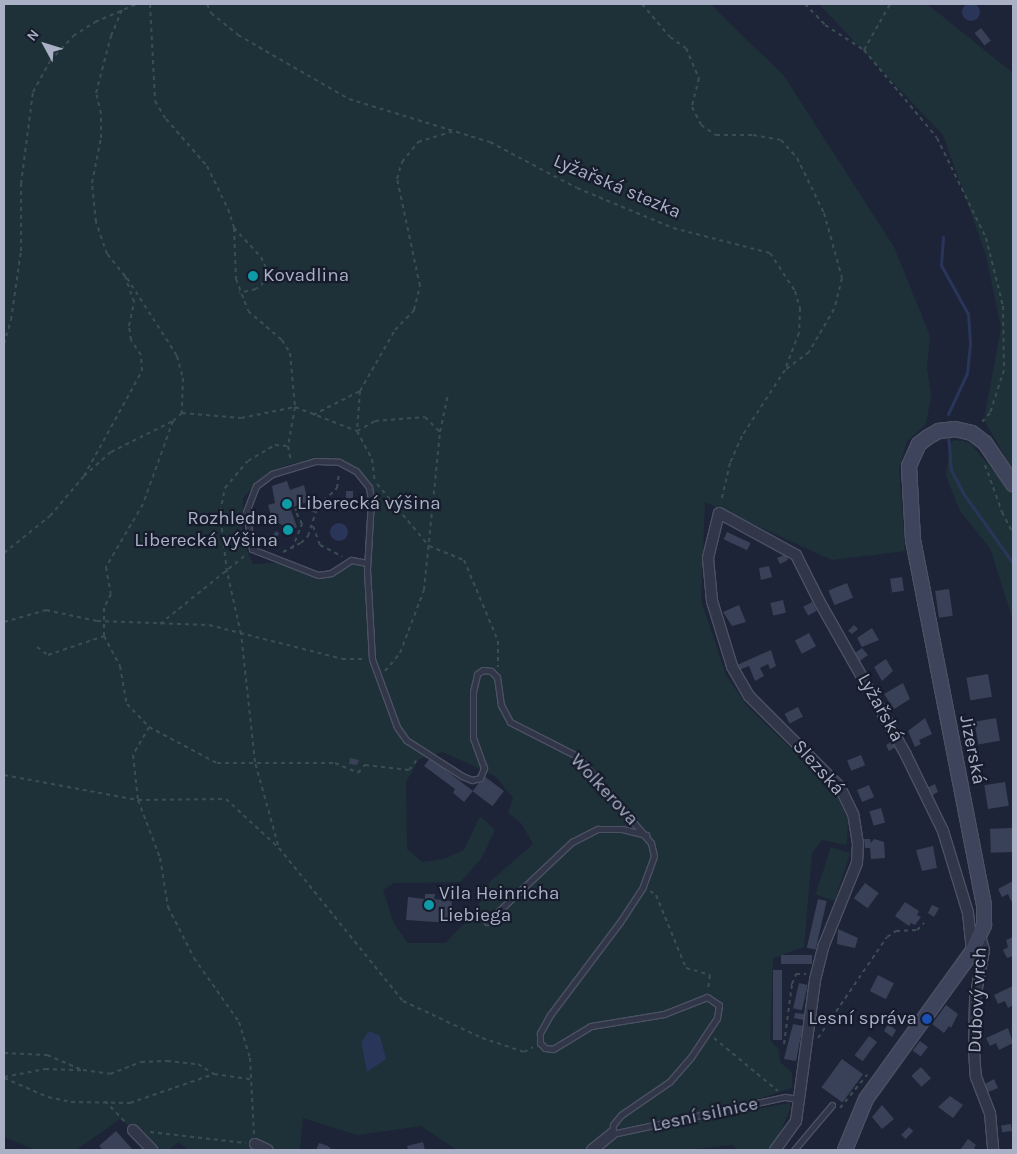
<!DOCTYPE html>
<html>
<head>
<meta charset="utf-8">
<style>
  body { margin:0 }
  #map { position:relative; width:1017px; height:1154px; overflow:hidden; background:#1d2437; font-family:Karla,sans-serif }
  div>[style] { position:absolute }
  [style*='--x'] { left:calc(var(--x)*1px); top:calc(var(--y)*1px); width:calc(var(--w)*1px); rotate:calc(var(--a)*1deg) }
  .green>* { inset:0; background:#1f3138; transform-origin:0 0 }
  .water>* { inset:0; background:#2a355a }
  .round { border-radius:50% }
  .stream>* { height:3px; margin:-1.5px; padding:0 1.5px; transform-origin:1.5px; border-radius:1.5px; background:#2a355a }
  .building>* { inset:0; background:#394158; transform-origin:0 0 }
  .path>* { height:2px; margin-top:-1px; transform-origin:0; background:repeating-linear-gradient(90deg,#3a4d53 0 4px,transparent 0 8px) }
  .roads { filter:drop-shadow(1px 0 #4b5163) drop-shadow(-1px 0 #4b5163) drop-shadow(0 1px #4b5163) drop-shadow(0 -1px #4b5163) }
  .lane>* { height:5px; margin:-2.5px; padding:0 2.5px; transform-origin:2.5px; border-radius:2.5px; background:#313648 }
  .street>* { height:10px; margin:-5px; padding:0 5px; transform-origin:5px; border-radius:5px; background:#313648 }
  .secondary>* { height:14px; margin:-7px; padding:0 7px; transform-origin:7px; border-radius:7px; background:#3e445b }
  .dots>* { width:14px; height:14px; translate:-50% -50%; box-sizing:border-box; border:2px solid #171c2c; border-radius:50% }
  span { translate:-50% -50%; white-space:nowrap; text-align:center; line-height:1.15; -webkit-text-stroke:4.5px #171c2c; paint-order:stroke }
  .street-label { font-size:19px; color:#aab0c5 }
  .poi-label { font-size:19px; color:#aab0c5 }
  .left { translate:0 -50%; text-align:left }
  .right { translate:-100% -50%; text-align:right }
  .frame { position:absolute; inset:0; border:5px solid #aab0c5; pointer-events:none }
  .north { position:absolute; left:20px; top:20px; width:50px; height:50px; -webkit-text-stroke:4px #171c2c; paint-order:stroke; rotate:309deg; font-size:14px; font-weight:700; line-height:20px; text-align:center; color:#aab0c5 }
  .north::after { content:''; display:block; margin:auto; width:18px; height:22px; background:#aab0c5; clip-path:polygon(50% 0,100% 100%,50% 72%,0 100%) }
</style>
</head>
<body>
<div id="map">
  <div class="green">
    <div style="clip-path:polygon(evenodd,4px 4px,710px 4px,784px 76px,894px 247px,930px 336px,927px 368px,931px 396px,926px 424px,907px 441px,899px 469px,905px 551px,832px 560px,705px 502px,701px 600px,726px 675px,746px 705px,834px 790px,848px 820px,847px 845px,822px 840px,812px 853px,804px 947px,773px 958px,770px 1040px,779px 1050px,780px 1062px,792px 1073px,792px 1088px,751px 1101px,611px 1131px,587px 1150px,457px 1150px,421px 1126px,357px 1135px,303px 1118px,300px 1150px,189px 1150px,178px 1142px,169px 1150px,159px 1150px,120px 1119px,76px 1150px,36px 1150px,4px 1137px,4px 4px,333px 457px,358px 469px,372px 484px,375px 498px,370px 566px,353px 563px,331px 577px,318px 577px,277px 563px,253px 564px,242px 538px,243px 498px,266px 474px,291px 464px,333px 457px,4px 4px,443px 752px,495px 776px,513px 798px,508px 813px,522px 824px,533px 844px,484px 887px,477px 909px,446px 943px,408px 943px,394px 924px,383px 890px,394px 883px,460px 882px,481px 859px,495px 830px,480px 816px,464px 850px,444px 859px,422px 862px,407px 849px,406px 782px,419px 759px,443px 752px,4px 4px,369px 1031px,367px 1072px,361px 1042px,369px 1031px)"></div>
    <div style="clip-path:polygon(819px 4px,927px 4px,1013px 73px,1013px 470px,984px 420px,1001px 328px,986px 255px,943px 135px)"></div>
    <div style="clip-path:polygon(956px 440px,970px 443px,1013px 494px,1013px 620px,990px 548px,960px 511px,946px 476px,950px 442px)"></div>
    <div style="left:831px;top:847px;width:20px;height:50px;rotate:18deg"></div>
    <div style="clip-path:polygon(790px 1103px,790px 1110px,772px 1150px,737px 1150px,733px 1145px,684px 1150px,597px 1150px,613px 1137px,628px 1132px)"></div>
  </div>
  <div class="water">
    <div class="round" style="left:962px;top:3px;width:18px;height:18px"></div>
    <div class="round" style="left:330px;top:523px;width:18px;height:18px"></div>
    <div style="clip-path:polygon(369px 1031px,380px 1036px,386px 1059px,367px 1072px,361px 1042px)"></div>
  </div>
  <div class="stream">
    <div style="--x:943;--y:237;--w:28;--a:94"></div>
    <div style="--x:941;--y:265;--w:56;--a:61.1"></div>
    <div style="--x:968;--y:314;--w:30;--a:86"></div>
    <div style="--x:970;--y:344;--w:29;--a:96"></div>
    <div style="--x:967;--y:373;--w:45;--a:114.9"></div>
    <div style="--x:948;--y:435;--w:35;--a:85"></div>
    <div style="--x:951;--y:470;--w:26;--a:62"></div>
    <div style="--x:963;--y:493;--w:86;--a:54.5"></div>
  </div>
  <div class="building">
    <div style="left:981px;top:28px;width:16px;height:8px;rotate:52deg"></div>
    <div style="clip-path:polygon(287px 481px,290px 490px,304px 485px,308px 502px,290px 508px,297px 527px,293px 529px,291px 524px,284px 526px,275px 521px,279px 514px,271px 515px,268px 505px,275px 503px,272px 486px)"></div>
    <div style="left:346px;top:491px;width:7px;height:7px"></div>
    <div style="left:276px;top:531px;width:4px;height:18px;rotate:34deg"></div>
    <div style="left:727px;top:532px;width:26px;height:8px;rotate:25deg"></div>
    <div style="clip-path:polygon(786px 554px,788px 560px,780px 564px,777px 558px)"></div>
    <div style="clip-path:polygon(769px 566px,772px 577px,761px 580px,759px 568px)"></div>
    <div style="left:902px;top:577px;width:14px;height:12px;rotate:82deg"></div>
    <div style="left:847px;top:583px;width:16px;height:20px;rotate:68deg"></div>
    <div style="left:949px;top:589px;width:27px;height:14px;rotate:82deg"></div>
    <div style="left:783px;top:600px;width:13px;height:13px;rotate:77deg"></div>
    <div style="left:812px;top:602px;width:10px;height:10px;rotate:61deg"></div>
    <div style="clip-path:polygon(739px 605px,746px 622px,732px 626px,723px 612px)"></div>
    <div style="clip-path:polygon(854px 625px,858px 629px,852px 634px,848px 631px)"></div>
    <div style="clip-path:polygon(872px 628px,879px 640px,862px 647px,857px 638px)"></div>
    <div style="left:809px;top:633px;width:15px;height:16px;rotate:62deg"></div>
    <div style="clip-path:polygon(862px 648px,868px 655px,860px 661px,855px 653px)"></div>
    <div style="clip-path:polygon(771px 650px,776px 666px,770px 669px,768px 664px,760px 668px,764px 676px,755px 681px,749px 666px,739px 670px,737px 665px)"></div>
    <div style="clip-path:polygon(886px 659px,893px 671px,882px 681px,874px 667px)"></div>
    <div style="left:988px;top:674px;width:23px;height:22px;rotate:80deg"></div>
    <div style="clip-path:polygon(903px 683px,910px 699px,894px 709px,884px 694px)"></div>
    <div style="left:798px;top:707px;width:11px;height:15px;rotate:63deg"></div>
    <div style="clip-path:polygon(925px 718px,932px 734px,919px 740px,921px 744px,915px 747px,908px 731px)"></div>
    <div style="left:996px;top:718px;width:23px;height:22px;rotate:80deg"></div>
    <div style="clip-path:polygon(893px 741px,897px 746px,889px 751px,886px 745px)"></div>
    <div style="left:861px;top:755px;width:11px;height:15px;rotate:68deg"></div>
    <div style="clip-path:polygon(350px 758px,359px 760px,357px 765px,349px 764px)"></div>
    <div style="clip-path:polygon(430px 758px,473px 791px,464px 802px,453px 793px,455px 789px,424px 766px)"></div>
    <div style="left:484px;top:776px;width:25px;height:19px;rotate:37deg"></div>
    <div style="left:1005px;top:782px;width:24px;height:21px;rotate:81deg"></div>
    <div style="clip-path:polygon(935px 784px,938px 792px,931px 796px,927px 788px)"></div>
    <div style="left:869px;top:785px;width:13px;height:13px;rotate:67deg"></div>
    <div style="left:881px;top:808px;width:15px;height:12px;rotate:74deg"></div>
    <div style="left:1012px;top:828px;width:24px;height:22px;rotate:88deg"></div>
    <div style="clip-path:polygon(864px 839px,870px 839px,871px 843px,874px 839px,884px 842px,885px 858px,871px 859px,870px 848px,865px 848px)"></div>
    <div style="clip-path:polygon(933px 846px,937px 868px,922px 871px,916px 850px)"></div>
    <div style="clip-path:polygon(1013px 881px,1013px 900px,1011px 901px,1008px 894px,1002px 897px,998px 889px)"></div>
    <div style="left:865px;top:883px;width:17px;height:19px;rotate:36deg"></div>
    <div style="clip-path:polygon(425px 894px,435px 894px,434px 899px,452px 901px,450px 923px,406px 920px,408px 897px,425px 899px)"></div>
    <div style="left:818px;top:899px;width:9px;height:50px;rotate:13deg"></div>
    <div style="clip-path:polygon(905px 902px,919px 911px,917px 915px,921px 917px,915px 925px,911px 923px,909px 926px,895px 916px)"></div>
    <div style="clip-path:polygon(932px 905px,939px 908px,934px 917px,928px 913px)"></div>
    <div style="clip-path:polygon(838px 929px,858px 938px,855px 948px,837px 944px)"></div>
    <div style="clip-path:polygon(1013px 937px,1013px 956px,1007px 958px,1003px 950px,1008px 947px,1006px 940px)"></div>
    <div style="left:812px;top:955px;width:9px;height:31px;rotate:90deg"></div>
    <div style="left:773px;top:970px;width:9px;height:70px"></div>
    <div style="left:878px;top:975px;width:18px;height:18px;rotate:27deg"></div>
    <div style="left:799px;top:983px;width:9px;height:26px;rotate:13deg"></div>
    <div style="clip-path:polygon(1013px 986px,1013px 1005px,1008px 1008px,1005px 1001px,998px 1004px,994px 995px)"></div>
    <div style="clip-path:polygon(946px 1005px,958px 1014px,951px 1028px,949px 1026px,944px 1033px,932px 1024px)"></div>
    <div style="clip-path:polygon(795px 1013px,805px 1014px,804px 1020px,794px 1018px)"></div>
    <div style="clip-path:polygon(793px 1024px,803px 1026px,796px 1061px,784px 1059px)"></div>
    <div style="clip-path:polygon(888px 1024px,896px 1030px,892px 1037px,884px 1031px)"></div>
    <div style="clip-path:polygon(1008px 1028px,1013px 1043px,999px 1050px,996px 1043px,990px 1046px,986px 1038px)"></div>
    <div style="left:869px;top:1036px;width:10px;height:24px;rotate:37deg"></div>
    <div style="left:920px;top:1041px;width:10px;height:12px;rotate:37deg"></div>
    <div style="left:842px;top:1059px;width:26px;height:35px;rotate:36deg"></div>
    <div style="left:921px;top:1067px;width:15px;height:13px;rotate:48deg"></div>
    <div style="clip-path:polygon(994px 1079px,998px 1088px,988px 1092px,985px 1084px)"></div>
    <div style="clip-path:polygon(950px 1096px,963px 1105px,953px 1118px,938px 1107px)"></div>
    <div style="clip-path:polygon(882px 1105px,894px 1119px,882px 1129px,872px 1117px)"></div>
    <div style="left:1011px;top:1124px;width:7px;height:10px;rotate:82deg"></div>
    <div style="left:909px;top:1127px;width:6px;height:11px;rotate:45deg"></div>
    <div style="clip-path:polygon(116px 1131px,133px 1150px,103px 1150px,99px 1146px)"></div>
    <div style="clip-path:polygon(968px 1139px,976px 1145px,974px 1148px,977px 1150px,960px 1150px)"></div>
    <div style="clip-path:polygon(423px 1142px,425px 1150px,408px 1150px,407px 1146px)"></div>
    <div style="clip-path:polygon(319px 1143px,328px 1146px,332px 1150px,316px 1150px)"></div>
  </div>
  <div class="path">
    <div style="--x:150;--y:4;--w:97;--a:87"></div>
    <div style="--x:155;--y:101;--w:21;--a:59"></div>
    <div style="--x:166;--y:119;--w:62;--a:48.9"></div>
    <div style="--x:207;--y:166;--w:48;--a:64"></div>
    <div style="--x:228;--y:209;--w:20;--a:72"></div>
    <div style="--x:234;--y:228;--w:51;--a:87.8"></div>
    <div style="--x:236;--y:279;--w:34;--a:69"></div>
    <div style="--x:248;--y:311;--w:45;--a:40.5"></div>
    <div style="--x:282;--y:340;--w:15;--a:58"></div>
    <div style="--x:290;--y:353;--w:54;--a:84.7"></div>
    <div style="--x:295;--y:407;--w:40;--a:100"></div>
    <div style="--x:288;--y:446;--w:16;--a:79"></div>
    <div style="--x:207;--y:4;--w:10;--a:66"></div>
    <div style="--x:211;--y:13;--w:35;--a:39"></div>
    <div style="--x:238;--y:35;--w:128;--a:30"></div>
    <div style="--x:349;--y:99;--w:147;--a:17"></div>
    <div style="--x:490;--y:142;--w:98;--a:27.9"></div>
    <div style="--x:577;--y:188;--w:104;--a:22.6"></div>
    <div style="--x:673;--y:228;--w:100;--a:14.5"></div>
    <div style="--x:770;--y:253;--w:45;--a:56.7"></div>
    <div style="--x:795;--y:291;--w:18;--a:74"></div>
    <div style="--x:800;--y:308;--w:25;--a:92"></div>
    <div style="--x:799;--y:333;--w:40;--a:111"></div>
    <div style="--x:785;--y:370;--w:79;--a:123.1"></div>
    <div style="--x:742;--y:436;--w:30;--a:114"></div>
    <div style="--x:730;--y:463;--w:40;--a:103"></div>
    <div style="--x:642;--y:4;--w:43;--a:49.7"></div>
    <div style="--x:670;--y:37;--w:19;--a:35"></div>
    <div style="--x:686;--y:48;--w:33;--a:67"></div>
    <div style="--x:699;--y:78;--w:30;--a:104"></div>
    <div style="--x:692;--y:107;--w:20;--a:63"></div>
    <div style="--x:701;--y:125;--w:18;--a:34"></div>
    <div style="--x:716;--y:135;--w:37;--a:0"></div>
    <div style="--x:753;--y:135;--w:28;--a:10"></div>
    <div style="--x:781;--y:140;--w:24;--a:48"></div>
    <div style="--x:797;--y:158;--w:61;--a:63.9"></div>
    <div style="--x:824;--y:213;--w:67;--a:74.5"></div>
    <div style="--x:842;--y:278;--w:32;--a:104"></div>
    <div style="--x:834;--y:309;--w:50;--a:120.2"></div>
    <div style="--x:809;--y:352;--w:30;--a:143"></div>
    <div style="--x:805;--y:4;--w:29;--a:46"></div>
    <div style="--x:825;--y:25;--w:46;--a:32.7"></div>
    <div style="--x:864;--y:50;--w:114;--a:50.3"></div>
    <div style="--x:937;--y:138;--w:111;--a:63.9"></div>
    <div style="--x:986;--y:238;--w:70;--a:76"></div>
    <div style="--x:1003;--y:306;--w:64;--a:89.1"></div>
    <div style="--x:1004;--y:370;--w:45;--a:108"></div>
    <div style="--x:990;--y:413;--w:15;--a:132"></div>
    <div style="--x:864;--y:50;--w:53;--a:-60.5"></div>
    <div style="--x:234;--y:228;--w:40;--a:47"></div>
    <div style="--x:261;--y:257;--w:22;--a:66"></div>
    <div style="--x:270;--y:277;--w:18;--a:139"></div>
    <div style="--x:256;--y:289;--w:17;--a:167"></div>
    <div style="--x:127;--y:278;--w:93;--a:57.3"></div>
    <div style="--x:177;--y:356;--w:23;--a:75"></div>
    <div style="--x:183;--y:378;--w:35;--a:92"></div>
    <div style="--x:182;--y:413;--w:59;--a:4.8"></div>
    <div style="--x:241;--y:418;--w:55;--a:-11.5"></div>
    <div style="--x:295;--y:407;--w:66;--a:21.2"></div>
    <div style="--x:357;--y:431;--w:21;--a:-29"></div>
    <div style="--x:375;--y:421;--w:50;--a:-4.6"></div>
    <div style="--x:425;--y:417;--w:21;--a:45"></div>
    <div style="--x:4;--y:344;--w:25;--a:-74"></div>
    <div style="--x:11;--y:320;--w:70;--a:-81.8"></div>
    <div style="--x:21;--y:251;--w:67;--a:-90"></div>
    <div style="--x:21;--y:184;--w:93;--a:-82.6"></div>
    <div style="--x:33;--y:92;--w:35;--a:-61"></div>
    <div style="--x:50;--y:61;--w:34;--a:-47"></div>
    <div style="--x:73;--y:36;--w:26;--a:-32"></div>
    <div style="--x:95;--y:22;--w:46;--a:-23.2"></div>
    <div style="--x:360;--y:391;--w:40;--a:94.3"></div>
    <div style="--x:357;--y:431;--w:32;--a:62"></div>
    <div style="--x:372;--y:459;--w:24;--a:83"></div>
    <div style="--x:313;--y:415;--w:53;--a:-27.1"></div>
    <div style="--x:360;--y:391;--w:70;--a:-60.2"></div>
    <div style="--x:395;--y:330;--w:28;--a:-46"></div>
    <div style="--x:414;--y:310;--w:25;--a:-76"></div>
    <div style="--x:420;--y:286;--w:109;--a:-102.1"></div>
    <div style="--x:397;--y:179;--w:18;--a:-74"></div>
    <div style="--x:402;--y:162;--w:26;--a:-51"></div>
    <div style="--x:418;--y:142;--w:39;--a:-17"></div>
    <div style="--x:173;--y:421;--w:88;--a:109.9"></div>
    <div style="--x:143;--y:504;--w:73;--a:120.4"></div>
    <div style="--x:106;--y:567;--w:27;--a:80"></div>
    <div style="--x:111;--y:594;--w:16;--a:117"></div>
    <div style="--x:104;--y:608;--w:28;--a:90"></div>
    <div style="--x:104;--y:636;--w:34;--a:62"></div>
    <div style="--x:120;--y:666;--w:39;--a:80"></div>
    <div style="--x:127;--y:704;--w:32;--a:46"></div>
    <div style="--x:149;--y:727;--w:77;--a:27.9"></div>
    <div style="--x:217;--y:763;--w:118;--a:0"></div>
    <div style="--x:335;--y:763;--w:25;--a:23"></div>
    <div style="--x:358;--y:773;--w:11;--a:-49"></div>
    <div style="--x:365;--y:765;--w:44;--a:6.5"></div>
    <div style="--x:409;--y:770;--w:16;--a:-52"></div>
    <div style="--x:985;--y:465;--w:50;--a:70.1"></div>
    <div style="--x:1002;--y:512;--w:25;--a:63"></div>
    <div style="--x:84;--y:476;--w:120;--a:-61.1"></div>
    <div style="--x:142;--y:371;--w:16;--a:-94"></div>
    <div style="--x:141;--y:355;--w:18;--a:-124"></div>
    <div style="--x:131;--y:340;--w:14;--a:-98"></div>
    <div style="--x:129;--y:326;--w:25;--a:-78"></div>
    <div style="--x:134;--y:302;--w:28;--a:-109"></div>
    <div style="--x:125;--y:276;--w:28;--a:-129"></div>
    <div style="--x:107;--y:254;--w:34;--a:-109"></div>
    <div style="--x:96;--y:222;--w:39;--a:-96"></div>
    <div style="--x:92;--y:183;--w:46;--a:-78.7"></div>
    <div style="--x:101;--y:138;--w:24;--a:-90"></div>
    <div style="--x:101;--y:114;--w:22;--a:-103"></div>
    <div style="--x:96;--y:93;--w:59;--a:-75.3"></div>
    <div style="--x:111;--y:36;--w:28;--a:-67"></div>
    <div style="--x:377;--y:484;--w:81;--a:50"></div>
    <div style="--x:429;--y:546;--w:38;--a:22"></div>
    <div style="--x:464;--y:560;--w:88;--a:67.2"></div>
    <div style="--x:498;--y:641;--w:26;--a:90"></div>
    <div style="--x:313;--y:526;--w:20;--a:70"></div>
    <div style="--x:320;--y:545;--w:25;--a:27"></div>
    <div style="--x:292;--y:549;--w:27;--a:-68"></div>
    <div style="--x:302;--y:524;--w:16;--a:-117"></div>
    <div style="--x:295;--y:510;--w:9;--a:-18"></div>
    <div style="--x:304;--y:507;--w:13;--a:23"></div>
    <div style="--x:283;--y:552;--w:20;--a:-27"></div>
    <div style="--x:301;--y:543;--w:10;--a:-45"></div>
    <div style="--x:308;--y:536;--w:32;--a:-72"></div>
    <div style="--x:318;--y:506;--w:26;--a:-43"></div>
    <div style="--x:337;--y:488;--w:16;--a:-83"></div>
    <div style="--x:4;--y:553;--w:59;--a:-38.8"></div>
    <div style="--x:50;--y:516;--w:52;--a:-49.6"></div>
    <div style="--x:84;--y:476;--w:36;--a:-42"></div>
    <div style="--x:111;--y:452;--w:69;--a:-26.6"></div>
    <div style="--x:173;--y:421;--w:12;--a:-42"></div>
    <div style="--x:4;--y:622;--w:44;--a:-15.9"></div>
    <div style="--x:46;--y:610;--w:52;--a:12.2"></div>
    <div style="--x:97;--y:621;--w:112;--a:2"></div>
    <div style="--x:209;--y:625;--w:137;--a:14.3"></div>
    <div style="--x:342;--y:659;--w:23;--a:0"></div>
    <div style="--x:160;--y:624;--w:112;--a:-38.8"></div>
    <div style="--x:37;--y:647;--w:14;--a:36"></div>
    <div style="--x:48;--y:655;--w:59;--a:-18.7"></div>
    <div style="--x:385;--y:671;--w:23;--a:-50"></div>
    <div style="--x:400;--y:653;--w:67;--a:-69.1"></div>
    <div style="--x:424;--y:590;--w:159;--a:-84.2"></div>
    <div style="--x:440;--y:432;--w:39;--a:-78"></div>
    <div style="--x:149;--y:727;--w:32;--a:120"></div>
    <div style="--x:133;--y:755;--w:45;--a:83.7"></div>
    <div style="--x:138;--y:800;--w:62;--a:69.2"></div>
    <div style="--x:160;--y:858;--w:50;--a:80.7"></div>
    <div style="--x:168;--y:907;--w:57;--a:63"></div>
    <div style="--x:194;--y:958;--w:78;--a:54.9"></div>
    <div style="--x:239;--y:1022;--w:38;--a:73"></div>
    <div style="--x:250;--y:1058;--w:77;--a:87"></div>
    <div style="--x:4;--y:775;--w:136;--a:10.6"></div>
    <div style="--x:138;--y:800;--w:88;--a:-0.7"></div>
    <div style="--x:226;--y:799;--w:72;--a:42.8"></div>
    <div style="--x:279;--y:848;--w:197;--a:51"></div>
    <div style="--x:403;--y:1001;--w:87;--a:25.1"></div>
    <div style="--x:482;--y:1038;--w:44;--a:18.4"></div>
    <div style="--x:524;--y:1052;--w:10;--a:-29"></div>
    <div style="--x:278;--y:845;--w:86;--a:-105.5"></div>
    <div style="--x:255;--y:762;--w:129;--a:-96.2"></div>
    <div style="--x:241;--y:634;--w:64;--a:-102.7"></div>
    <div style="--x:227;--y:572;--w:60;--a:-96.7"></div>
    <div style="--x:220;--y:512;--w:25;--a:-78"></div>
    <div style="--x:225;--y:488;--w:35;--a:-50"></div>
    <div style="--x:248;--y:461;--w:31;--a:-31"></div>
    <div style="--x:275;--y:445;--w:13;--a:4"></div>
    <div style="--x:650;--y:891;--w:7;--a:34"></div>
    <div style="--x:656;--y:895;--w:79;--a:67.7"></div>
    <div style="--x:686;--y:968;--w:25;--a:16"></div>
    <div style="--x:710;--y:975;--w:15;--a:98"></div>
    <div style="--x:714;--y:1038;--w:83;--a:39.6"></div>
    <div style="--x:818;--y:1038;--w:122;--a:-55.7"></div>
    <div style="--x:887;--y:937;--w:11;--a:-34"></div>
    <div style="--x:896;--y:931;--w:21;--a:-3"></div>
    <div style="--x:917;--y:930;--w:10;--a:-45"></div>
    <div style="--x:784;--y:1044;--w:61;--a:-82.4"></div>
    <div style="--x:792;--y:984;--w:11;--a:-68"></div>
    <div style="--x:796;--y:974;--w:10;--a:0"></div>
    <div style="--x:4;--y:1053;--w:43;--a:2.7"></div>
    <div style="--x:47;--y:1055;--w:39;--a:23"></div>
    <div style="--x:83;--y:1070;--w:27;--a:8"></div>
    <div style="--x:110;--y:1074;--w:33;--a:-21"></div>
    <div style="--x:141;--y:1062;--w:26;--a:-2"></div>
    <div style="--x:167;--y:1061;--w:31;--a:6"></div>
    <div style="--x:198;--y:1064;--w:19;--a:32"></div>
    <div style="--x:4;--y:1077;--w:42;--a:-11"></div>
    <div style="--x:45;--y:1069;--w:36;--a:2"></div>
    <div style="--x:4;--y:1078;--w:48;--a:23.4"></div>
    <div style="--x:48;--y:1097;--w:24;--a:12"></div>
    <div style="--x:71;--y:1102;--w:59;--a:1"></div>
    <div style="--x:130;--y:1103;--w:89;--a:-19"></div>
    <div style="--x:214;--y:1074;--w:37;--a:8"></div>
    <div style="--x:105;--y:1101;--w:30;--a:46"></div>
    <div style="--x:840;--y:1108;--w:43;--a:-50.7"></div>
    <div style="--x:150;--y:1132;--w:96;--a:6.6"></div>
  </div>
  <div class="roads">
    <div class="lane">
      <div style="--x:367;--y:563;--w:16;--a:-169"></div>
      <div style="--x:351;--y:560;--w:24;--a:147"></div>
      <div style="--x:331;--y:573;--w:13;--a:171"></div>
      <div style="--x:318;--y:575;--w:71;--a:-158.5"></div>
      <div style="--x:252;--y:549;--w:37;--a:-99"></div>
      <div style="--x:246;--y:512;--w:28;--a:-69"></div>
      <div style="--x:256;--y:486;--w:20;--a:-37"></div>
      <div style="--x:272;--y:474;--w:46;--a:-16.5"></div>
      <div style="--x:316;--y:461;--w:23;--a:2"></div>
      <div style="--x:339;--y:462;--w:19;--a:28"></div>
      <div style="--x:356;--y:471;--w:21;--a:51"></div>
      <div style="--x:369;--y:487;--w:13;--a:81"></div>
      <div style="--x:371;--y:500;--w:70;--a:93.3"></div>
      <div style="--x:367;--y:570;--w:89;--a:86.8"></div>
      <div style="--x:372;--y:659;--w:72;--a:69.8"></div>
      <div style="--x:397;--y:727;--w:16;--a:55"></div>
      <div style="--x:406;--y:740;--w:67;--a:32.7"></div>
      <div style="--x:462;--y:776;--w:11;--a:22"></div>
      <div style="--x:472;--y:780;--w:8;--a:-14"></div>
      <div style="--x:480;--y:778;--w:11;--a:-68"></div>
      <div style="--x:484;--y:768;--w:32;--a:-110"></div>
      <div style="--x:473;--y:738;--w:46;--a:-90"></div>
      <div style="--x:473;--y:692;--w:18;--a:-77"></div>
      <div style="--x:477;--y:674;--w:7;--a:-34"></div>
      <div style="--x:483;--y:670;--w:8;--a:7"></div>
      <div style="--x:491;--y:671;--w:8;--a:45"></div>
      <div style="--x:497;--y:677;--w:28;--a:82"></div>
      <div style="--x:501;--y:705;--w:19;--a:62"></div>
      <div style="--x:510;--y:722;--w:75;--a:26.9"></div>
      <div style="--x:577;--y:756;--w:114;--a:49.6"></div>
      <div style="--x:651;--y:843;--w:13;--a:77"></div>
      <div style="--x:654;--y:856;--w:33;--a:110"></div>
      <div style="--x:643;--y:887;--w:42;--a:123.3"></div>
      <div style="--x:620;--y:922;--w:116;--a:127"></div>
      <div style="--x:550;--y:1015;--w:21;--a:119"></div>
      <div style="--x:540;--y:1033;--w:10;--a:90"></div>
      <div style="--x:540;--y:1043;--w:7;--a:45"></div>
      <div style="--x:545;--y:1048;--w:8;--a:7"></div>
      <div style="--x:553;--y:1049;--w:44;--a:-31.2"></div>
      <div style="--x:591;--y:1026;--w:74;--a:-9.3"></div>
      <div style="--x:664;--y:1014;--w:46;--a:-21.6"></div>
      <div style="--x:707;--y:997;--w:14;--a:34"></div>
      <div style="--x:719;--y:1005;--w:13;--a:99"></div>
      <div style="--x:717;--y:1018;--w:47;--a:123.7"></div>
      <div style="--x:691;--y:1057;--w:33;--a:131"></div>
      <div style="--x:669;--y:1082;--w:58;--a:145.5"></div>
      <div style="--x:621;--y:1115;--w:13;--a:129"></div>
      <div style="--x:613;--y:1125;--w:9;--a:96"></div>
      <div style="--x:612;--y:1134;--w:177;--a:-12.1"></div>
      <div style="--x:785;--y:1097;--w:13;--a:9"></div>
      <div style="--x:487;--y:922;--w:117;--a:-43.3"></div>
      <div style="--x:572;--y:842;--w:29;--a:-27"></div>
      <div style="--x:598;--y:829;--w:24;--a:0"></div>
      <div style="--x:622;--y:829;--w:25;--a:14"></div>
      <div style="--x:794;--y:1150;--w:59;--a:-49.8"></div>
    </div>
    <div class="street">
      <div style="--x:980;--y:936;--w:15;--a:74"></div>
      <div style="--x:984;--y:950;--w:50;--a:100.4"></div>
      <div style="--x:975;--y:999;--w:52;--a:91.1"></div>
      <div style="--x:974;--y:1051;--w:26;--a:86"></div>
      <div style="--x:976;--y:1077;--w:39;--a:69"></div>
      <div style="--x:990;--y:1113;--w:37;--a:85"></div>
      <div style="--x:133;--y:1130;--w:28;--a:46"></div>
      <div style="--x:255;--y:1144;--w:14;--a:25"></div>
      <div style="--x:592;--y:1150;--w:26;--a:-39"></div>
      <div style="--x:775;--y:1150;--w:36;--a:-54"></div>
      <div style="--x:796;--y:1121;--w:142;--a:-82.3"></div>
      <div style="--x:815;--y:980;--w:36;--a:-76"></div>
      <div style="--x:824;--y:945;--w:88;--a:-68.1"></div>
      <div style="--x:857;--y:863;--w:19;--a:-87"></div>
      <div style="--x:858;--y:844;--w:30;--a:-99"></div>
      <div style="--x:853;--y:814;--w:30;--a:-116"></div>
      <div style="--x:840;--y:787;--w:129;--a:-135"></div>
      <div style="--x:749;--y:696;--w:34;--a:-120"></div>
      <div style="--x:732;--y:666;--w:68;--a:-107.1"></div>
      <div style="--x:712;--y:601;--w:43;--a:-95.3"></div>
      <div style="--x:708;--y:558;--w:46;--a:-76.3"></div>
      <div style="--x:719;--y:513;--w:88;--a:28.6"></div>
      <div style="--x:796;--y:555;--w:51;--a:63.4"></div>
      <div style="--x:819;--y:601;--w:177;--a:60.5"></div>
      <div style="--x:906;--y:755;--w:85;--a:64"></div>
      <div style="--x:943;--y:831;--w:86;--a:73"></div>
      <div style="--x:968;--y:913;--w:39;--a:84"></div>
    </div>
    <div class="secondary">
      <div style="--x:845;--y:1150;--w:55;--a:-67.6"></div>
      <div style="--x:866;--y:1099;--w:181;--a:-54.2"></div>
      <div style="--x:972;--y:952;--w:30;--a:-66"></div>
      <div style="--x:984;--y:925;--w:20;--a:-90"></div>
      <div style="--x:984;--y:905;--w:372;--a:-101"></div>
      <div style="--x:913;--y:540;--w:74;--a:-93.1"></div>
      <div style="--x:909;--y:466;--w:24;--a:-66"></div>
      <div style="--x:919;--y:444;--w:11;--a:-38"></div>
      <div style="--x:928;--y:437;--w:13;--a:-29"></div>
      <div style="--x:939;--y:431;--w:16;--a:-7"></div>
      <div style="--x:955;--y:429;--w:17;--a:13"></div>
      <div style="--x:972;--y:433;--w:16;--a:38"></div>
      <div style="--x:985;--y:443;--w:50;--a:55.7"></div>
    </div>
  </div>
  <div class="dots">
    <div style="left:253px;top:276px;background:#0f9aa8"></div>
    <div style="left:287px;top:504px;background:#0f9aa8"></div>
    <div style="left:288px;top:530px;background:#0f9aa8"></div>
    <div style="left:429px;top:905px;background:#0f9aa8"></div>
    <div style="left:927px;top:1019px;background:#1a4fb4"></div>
  </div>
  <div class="street-label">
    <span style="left:617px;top:187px;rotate:23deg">Lyžařská stezka</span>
    <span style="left:880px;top:708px;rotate:61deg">Lyžařská</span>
    <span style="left:972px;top:750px;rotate:79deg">Jizerská</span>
    <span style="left:818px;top:768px;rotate:48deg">Slezská</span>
    <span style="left:604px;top:790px;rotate:47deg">Wolkerova</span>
    <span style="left:978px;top:1000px;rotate:-87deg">Dubový vrch</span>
    <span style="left:705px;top:1115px;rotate:-12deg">Lesní silnice</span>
  </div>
  <div class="poi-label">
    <span class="left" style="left:263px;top:276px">Kovadlina</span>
    <span class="left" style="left:297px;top:504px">Liberecká výšina</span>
    <span class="right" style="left:278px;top:530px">Rozhledna<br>Liberecká výšina</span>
    <span class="left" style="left:439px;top:905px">Vila Heinricha<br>Liebiega</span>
    <span class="right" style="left:917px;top:1019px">Lesní správa</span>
  </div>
  <div class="frame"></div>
  <div class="north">N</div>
</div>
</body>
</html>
